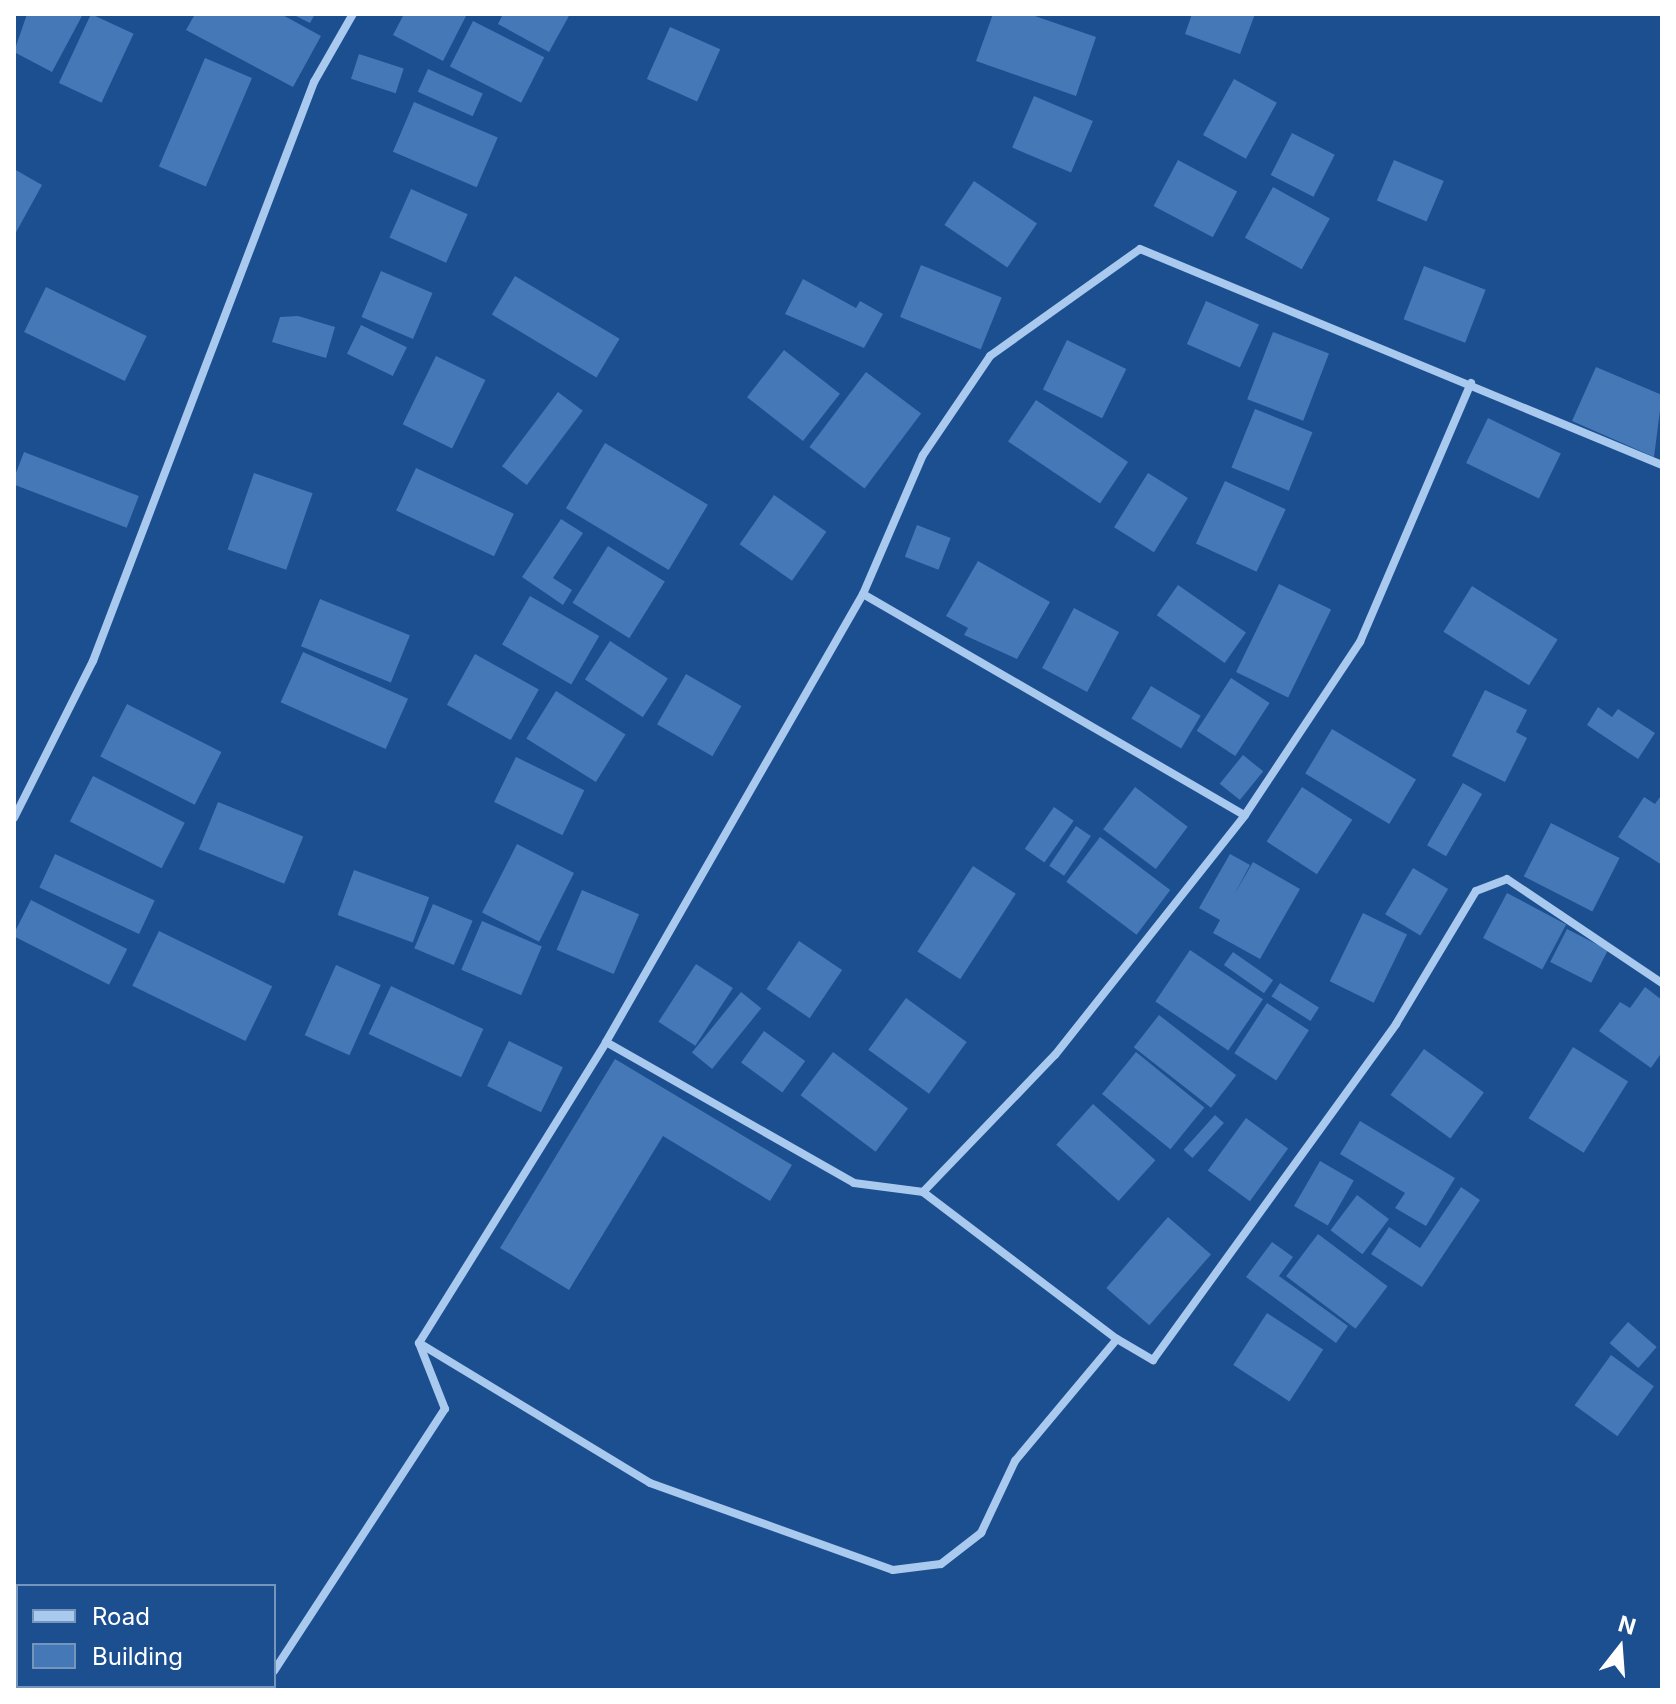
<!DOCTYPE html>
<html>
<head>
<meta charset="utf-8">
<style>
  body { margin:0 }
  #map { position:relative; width:1676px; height:1704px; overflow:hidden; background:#1b4f8f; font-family:Inter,sans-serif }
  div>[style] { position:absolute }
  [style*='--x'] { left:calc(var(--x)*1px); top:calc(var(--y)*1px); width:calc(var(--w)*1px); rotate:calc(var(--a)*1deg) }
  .building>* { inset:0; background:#4478b7; transform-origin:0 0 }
  .street>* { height:8px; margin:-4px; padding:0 4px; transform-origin:4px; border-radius:4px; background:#a9c9ee }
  span { translate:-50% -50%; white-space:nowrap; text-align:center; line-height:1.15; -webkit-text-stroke:6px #1b4f8f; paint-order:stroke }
  .frame { position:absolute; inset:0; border:16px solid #fff; pointer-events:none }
  .legend { position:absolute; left:16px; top:1584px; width:260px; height:104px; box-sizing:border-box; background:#1b4f8f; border:2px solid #7695bc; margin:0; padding:10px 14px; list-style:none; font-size:24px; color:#fff }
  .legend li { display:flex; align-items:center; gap:16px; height:40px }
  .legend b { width:40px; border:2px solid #7695bc }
  .north { position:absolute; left:1580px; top:1608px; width:80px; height:80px; -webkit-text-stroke:6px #1b4f8f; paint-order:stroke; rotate:17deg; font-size:22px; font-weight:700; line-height:32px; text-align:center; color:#fff }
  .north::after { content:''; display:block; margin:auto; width:28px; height:36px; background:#fff; clip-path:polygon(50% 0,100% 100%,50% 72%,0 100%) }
</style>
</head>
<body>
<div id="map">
  <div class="building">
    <div style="clip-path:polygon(27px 14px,83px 14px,52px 72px,14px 52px)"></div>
    <div style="left:91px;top:14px;width:47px;height:76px;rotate:25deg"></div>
    <div style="clip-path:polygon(195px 14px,281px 14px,321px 36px,293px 87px,186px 30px)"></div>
    <div style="clip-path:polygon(292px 14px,315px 14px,310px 23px)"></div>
    <div style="clip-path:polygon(404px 14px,467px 14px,443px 61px,393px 35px)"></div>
    <div style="clip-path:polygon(503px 14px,570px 14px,549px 52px,498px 24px)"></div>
    <div style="clip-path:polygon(993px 14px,1029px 14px,1096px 37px,1076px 96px,976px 61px)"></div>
    <div style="clip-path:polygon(1192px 14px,1255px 14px,1240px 54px,1185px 34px)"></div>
    <div style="left:473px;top:21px;width:80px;height:51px;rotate:27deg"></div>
    <div style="left:670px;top:27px;width:55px;height:57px;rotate:24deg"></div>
    <div style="left:359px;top:54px;width:47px;height:26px;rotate:18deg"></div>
    <div style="left:205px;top:58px;width:51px;height:118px;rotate:23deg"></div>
    <div style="left:428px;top:69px;width:60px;height:25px;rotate:24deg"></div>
    <div style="left:1234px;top:79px;width:49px;height:64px;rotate:29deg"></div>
    <div style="left:1034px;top:96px;width:64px;height:56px;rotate:23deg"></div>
    <div style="left:414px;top:102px;width:91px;height:54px;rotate:23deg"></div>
    <div style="left:1292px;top:133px;width:48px;height:47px;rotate:27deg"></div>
    <div style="left:1178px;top:160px;width:67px;height:52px;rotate:28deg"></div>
    <div style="left:1394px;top:160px;width:54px;height:44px;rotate:23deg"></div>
    <div style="clip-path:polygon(14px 169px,42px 185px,14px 236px)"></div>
    <div style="left:974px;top:181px;width:76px;height:53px;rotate:34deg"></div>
    <div style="left:1273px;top:187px;width:65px;height:58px;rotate:29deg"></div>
    <div style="left:411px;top:189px;width:62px;height:53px;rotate:24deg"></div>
    <div style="left:921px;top:265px;width:87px;height:56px;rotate:22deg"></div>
    <div style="left:1424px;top:266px;width:66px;height:57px;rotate:21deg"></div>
    <div style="left:381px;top:271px;width:56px;height:50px;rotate:23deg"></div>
    <div style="left:515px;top:276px;width:122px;height:45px;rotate:31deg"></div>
    <div style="clip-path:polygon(803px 279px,856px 308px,860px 301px,883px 314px,864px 348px,785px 314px)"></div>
    <div style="left:46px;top:287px;width:112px;height:50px;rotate:26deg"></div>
    <div style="left:1206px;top:301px;width:58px;height:47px;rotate:24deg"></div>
    <div style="clip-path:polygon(298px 316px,335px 327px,326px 358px,272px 342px,280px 317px)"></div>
    <div style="left:361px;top:325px;width:51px;height:32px;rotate:26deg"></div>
    <div style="left:1273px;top:332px;width:60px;height:72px;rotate:21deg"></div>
    <div style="left:1067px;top:340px;width:66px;height:55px;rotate:26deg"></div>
    <div style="left:784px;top:350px;width:71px;height:60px;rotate:38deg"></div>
    <div style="left:436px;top:356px;width:55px;height:76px;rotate:26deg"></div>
    <div style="clip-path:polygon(1596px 367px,1662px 395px,1654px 457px,1572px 421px)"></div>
    <div style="left:866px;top:372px;width:69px;height:94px;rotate:37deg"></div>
    <div style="left:558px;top:392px;width:31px;height:93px;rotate:37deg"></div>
    <div style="left:1036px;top:400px;width:111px;height:50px;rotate:34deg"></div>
    <div style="left:1255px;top:409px;width:62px;height:63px;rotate:22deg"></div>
    <div style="left:1488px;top:418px;width:81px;height:50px;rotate:26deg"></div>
    <div style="left:605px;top:443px;width:120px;height:76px;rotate:31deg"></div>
    <div style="left:24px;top:452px;width:123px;height:34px;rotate:21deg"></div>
    <div style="left:416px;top:468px;width:108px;height:47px;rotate:25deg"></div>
    <div style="left:254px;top:473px;width:62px;height:81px;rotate:19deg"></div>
    <div style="left:1148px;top:473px;width:47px;height:64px;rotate:32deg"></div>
    <div style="left:1225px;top:481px;width:67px;height:69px;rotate:25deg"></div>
    <div style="left:774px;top:495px;width:64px;height:60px;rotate:35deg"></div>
    <div style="clip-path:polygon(561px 519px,583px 533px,553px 578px,572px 590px,563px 605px,522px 577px)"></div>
    <div style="left:917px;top:525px;width:36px;height:34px;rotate:21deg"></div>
    <div style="left:608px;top:546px;width:67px;height:67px;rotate:32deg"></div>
    <div style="clip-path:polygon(978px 561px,1050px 602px,1017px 659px,964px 635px,968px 628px,946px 616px)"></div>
    <div style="left:1279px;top:584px;width:58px;height:98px;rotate:26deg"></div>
    <div style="left:1178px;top:585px;width:83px;height:37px;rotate:35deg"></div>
    <div style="left:1472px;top:586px;width:101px;height:54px;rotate:32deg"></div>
    <div style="left:530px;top:596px;width:80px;height:56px;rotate:30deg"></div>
    <div style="left:320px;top:599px;width:97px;height:51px;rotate:22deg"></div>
    <div style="left:1074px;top:608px;width:51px;height:68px;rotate:28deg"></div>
    <div style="left:610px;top:641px;width:69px;height:46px;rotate:33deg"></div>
    <div style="left:303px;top:652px;width:115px;height:55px;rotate:24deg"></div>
    <div style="left:475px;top:654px;width:73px;height:58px;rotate:29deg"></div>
    <div style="left:686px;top:674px;width:64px;height:58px;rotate:30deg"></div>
    <div style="left:1231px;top:678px;width:46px;height:63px;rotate:33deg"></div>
    <div style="left:1151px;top:686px;width:58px;height:38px;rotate:31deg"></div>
    <div style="clip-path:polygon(1485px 690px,1527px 710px,1516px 732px,1527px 738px,1505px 782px,1452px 756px)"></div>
    <div style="left:556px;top:691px;width:82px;height:56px;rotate:32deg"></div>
    <div style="left:127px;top:704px;width:106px;height:59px;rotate:27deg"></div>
    <div style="clip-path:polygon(1598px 707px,1612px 717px,1618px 709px,1655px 733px,1638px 759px,1587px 725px)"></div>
    <div style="left:1332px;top:729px;width:98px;height:52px;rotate:31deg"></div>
    <div style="left:1243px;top:755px;width:26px;height:37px;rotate:39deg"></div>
    <div style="left:516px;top:757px;width:76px;height:50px;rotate:26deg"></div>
    <div style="left:93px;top:776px;width:103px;height:51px;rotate:27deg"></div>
    <div style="left:1463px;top:783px;width:22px;height:72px;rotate:30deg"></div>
    <div style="left:1135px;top:787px;width:66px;height:53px;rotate:37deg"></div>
    <div style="left:1302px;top:787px;width:60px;height:65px;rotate:33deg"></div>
    <div style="clip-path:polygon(1662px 794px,1662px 865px,1618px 837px,1644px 797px,1655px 804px)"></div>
    <div style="left:218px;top:802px;width:92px;height:51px;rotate:22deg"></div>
    <div style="left:1054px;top:807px;width:24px;height:51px;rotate:35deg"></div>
    <div style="left:1551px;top:823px;width:77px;height:60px;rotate:27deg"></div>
    <div style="left:1076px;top:826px;width:18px;height:48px;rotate:34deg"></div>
    <div style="left:1100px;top:837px;width:88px;height:56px;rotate:37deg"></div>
    <div style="left:517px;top:844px;width:64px;height:77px;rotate:27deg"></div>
    <div style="left:55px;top:854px;width:110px;height:37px;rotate:25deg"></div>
    <div style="clip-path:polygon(1230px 854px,1250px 865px,1234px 895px,1253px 862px,1300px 889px,1260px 959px,1213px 933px,1220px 920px,1199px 908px)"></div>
    <div style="left:973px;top:866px;width:51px;height:102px;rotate:33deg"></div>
    <div style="left:1413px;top:868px;width:41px;height:54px;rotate:31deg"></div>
    <div style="left:354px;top:870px;width:80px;height:48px;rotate:20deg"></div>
    <div style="left:582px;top:890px;width:62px;height:65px;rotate:23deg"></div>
    <div style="left:1507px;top:893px;width:67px;height:51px;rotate:28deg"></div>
    <div style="left:31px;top:900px;width:108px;height:40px;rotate:27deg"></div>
    <div style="left:433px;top:904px;width:43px;height:48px;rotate:23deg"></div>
    <div style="left:1363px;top:913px;width:49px;height:76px;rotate:26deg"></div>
    <div style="left:482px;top:921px;width:65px;height:53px;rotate:23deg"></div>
    <div style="left:1567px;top:929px;width:46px;height:37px;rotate:27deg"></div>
    <div style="left:159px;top:931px;width:126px;height:61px;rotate:26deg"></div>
    <div style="left:799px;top:941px;width:52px;height:58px;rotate:34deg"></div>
    <div style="left:1190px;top:950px;width:88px;height:62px;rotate:34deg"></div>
    <div style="left:1233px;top:952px;width:49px;height:16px;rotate:35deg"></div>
    <div style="left:696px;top:964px;width:44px;height:69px;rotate:33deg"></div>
    <div style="left:336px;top:965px;width:49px;height:77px;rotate:24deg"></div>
    <div style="left:1280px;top:983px;width:46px;height:16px;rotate:32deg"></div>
    <div style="left:391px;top:986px;width:102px;height:53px;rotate:25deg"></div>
    <div style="clip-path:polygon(1645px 987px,1662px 1000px,1662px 1052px,1651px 1068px,1599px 1031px,1620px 1002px,1630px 1008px)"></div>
    <div style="left:741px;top:992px;width:26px;height:78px;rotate:39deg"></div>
    <div style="left:906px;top:998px;width:75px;height:64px;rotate:36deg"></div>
    <div style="left:1267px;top:1003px;width:50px;height:60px;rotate:33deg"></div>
    <div style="left:1159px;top:1015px;width:98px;height:41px;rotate:38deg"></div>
    <div style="left:764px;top:1031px;width:51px;height:39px;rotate:36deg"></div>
    <div style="left:509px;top:1041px;width:60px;height:50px;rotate:26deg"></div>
    <div style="left:1573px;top:1047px;width:65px;height:84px;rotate:32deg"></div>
    <div style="left:1424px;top:1049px;width:74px;height:57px;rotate:36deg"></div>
    <div style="left:833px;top:1052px;width:94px;height:54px;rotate:37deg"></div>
    <div style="left:1136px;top:1052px;width:88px;height:54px;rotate:39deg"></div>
    <div style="clip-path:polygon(615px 1059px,792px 1165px,770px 1201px,663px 1136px,569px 1290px,500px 1248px)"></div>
    <div style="left:1093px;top:1104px;width:84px;height:55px;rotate:42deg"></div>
    <div style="left:1215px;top:1115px;width:12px;height:47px;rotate:42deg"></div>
    <div style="left:1246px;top:1118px;width:52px;height:65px;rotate:36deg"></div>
    <div style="clip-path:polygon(1360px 1121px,1455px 1178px,1426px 1226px,1395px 1208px,1405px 1193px,1340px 1154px)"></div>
    <div style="left:1320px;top:1161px;width:39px;height:52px;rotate:30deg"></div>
    <div style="clip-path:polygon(1461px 1187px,1480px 1200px,1422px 1287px,1371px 1254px,1389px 1227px,1420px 1248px)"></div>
    <div style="left:1357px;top:1195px;width:40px;height:44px;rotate:37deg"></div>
    <div style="left:1168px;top:1217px;width:57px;height:94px;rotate:41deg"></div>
    <div style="left:1318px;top:1234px;width:87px;height:53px;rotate:37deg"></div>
    <div style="clip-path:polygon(1272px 1242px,1293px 1257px,1279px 1276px,1348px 1326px,1336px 1343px,1246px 1277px)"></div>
    <div style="left:1267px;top:1313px;width:67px;height:62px;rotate:33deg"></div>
    <div style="left:1628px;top:1322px;width:38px;height:28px;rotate:41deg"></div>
    <div style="left:1611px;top:1355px;width:53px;height:62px;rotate:36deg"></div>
  </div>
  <div class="street">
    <div style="--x:863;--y:594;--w:441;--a:30.1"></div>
    <div style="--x:14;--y:818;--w:176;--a:-63.3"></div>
    <div style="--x:93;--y:661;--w:620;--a:-69.11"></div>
    <div style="--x:314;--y:82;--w:78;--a:-60.2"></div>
    <div style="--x:606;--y:1042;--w:285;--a:29.6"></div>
    <div style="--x:854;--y:1183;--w:70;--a:7.4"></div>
    <div style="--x:923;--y:1192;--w:190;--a:-46.1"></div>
    <div style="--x:1055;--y:1055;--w:306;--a:-51.6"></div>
    <div style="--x:1245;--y:815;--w:208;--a:-56.4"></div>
    <div style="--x:1360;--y:642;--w:282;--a:-66.8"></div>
    <div style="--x:923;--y:1192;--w:243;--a:37.2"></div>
    <div style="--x:419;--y:1343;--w:270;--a:31.2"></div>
    <div style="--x:650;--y:1483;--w:258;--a:19.7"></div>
    <div style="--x:893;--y:1570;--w:48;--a:-7.1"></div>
    <div style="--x:941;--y:1564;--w:51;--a:-37.8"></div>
    <div style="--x:981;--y:1533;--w:80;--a:-64.7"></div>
    <div style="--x:1015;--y:1461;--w:159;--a:-50.1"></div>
    <div style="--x:1117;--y:1339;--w:42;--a:30.3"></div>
    <div style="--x:1153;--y:1360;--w:415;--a:-54.1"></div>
    <div style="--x:1396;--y:1024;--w:155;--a:-59"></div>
    <div style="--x:1476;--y:891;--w:33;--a:-21"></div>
    <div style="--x:1507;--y:879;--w:187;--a:33.9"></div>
    <div style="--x:274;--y:1671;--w:313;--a:-56.9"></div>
    <div style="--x:445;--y:1409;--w:71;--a:-111.5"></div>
    <div style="--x:419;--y:1343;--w:354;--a:-58.1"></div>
    <div style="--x:606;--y:1042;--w:516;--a:-60.16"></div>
    <div style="--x:863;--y:594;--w:151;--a:-66.7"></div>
    <div style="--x:923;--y:455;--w:120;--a:-55.9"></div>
    <div style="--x:990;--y:356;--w:184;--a:-35.5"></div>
    <div style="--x:1140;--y:249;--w:565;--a:22.48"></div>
    <div style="--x:262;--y:1690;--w:4;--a:-63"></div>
  </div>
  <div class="frame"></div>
  <ul class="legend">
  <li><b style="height:10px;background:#a9c9ee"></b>Road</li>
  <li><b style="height:22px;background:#4478b7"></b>Building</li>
  </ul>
  <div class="north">N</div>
</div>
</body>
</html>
